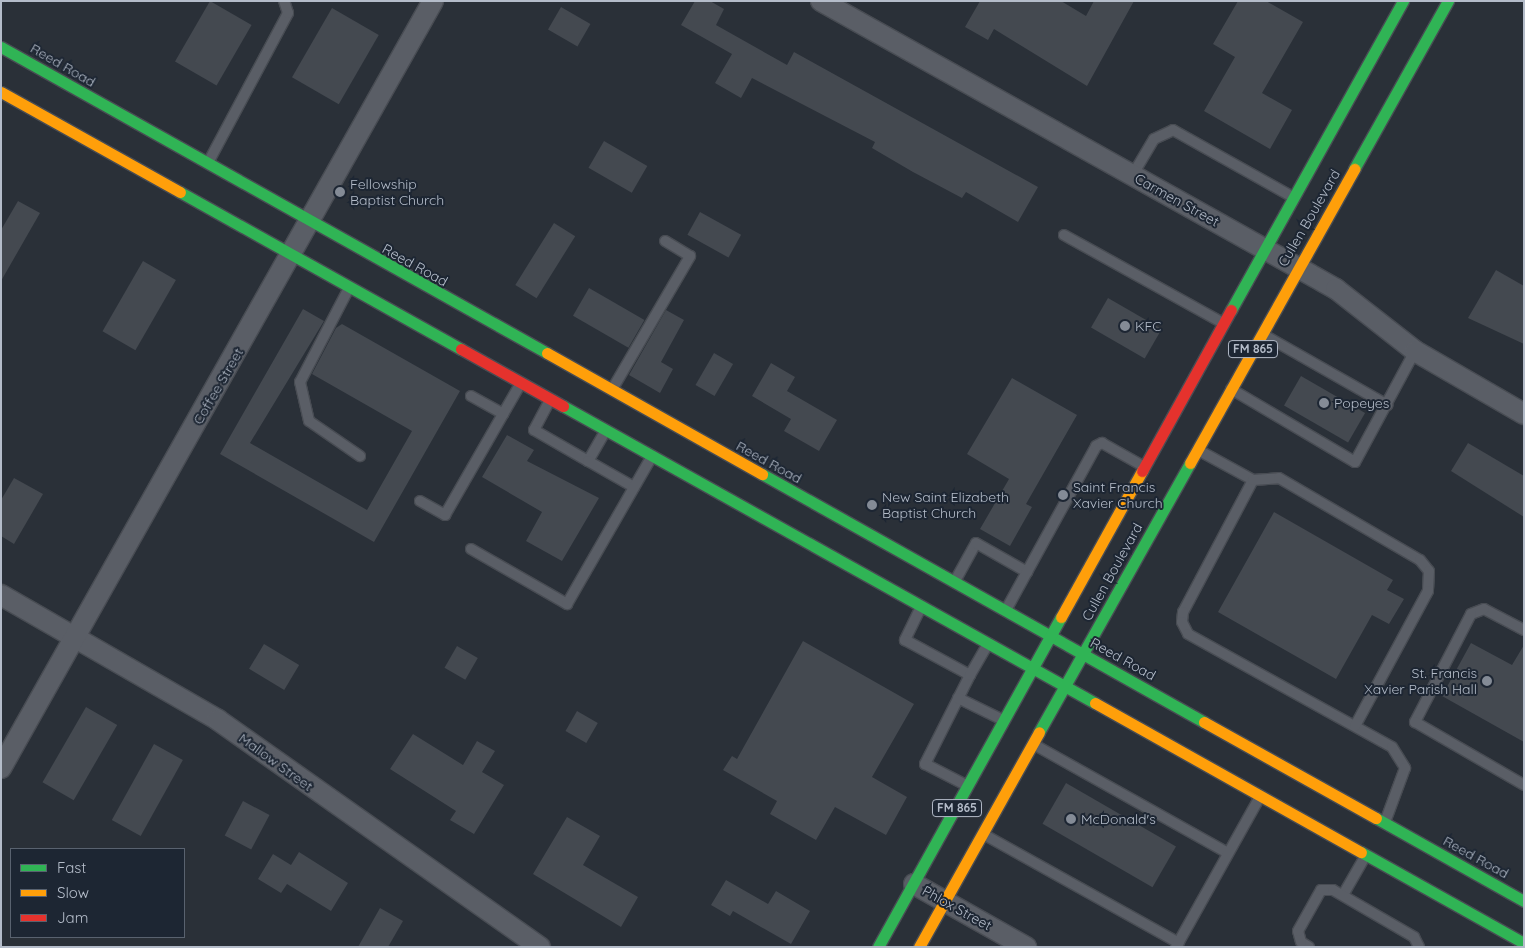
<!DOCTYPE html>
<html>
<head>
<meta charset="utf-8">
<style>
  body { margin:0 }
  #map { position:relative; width:1525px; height:948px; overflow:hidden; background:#2a3038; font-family:Quicksand,sans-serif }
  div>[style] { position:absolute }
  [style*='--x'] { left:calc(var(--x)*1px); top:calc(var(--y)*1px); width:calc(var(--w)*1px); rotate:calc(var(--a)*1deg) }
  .building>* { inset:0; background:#444950; transform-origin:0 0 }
  .roads { filter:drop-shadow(1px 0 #484c53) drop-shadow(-1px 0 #484c53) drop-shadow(0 1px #484c53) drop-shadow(0 -1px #484c53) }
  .lane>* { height:10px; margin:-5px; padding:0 5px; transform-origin:5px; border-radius:5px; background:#5a5e66 }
  .street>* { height:20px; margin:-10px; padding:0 10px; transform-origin:10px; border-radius:10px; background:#5a5e66 }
  .fast>* { height:11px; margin:-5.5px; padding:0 5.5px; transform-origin:5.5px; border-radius:5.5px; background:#30b455 }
  .slow>* { height:11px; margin:-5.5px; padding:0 5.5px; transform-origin:5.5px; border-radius:5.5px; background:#ff9f0a }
  .jam>* { height:11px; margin:-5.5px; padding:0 5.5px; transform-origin:5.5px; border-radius:5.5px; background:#e5322d }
  .dots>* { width:14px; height:14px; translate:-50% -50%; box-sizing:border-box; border:2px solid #1d2633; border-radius:50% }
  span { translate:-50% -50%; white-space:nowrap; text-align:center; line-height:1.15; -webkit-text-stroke:4px #1d2633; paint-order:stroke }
  .shield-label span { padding:1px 4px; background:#1d2633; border:1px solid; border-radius:4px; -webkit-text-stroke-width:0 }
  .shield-label { font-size:12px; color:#b4bcc9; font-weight:700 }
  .street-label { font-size:14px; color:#b4bcc9 }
  .poi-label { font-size:14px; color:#b4bcc9 }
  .left { translate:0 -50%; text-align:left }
  .right { translate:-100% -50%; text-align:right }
  .frame { position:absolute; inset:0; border:2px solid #b4bcc9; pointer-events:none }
  .legend { position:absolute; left:10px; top:848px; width:175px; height:90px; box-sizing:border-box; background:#1d2633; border:1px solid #59626f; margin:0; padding:6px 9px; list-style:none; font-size:15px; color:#b4bcc9 }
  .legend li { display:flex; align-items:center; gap:10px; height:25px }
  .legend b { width:25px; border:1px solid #59626f }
</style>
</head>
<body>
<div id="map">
  <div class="building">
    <div style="left:210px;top:1px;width:48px;height:70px;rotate:30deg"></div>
    <div style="clip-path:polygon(695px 1px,710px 1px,724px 9px,716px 25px,787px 65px,794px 52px,1038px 187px,1018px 222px,966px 192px,962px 198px,913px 172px,872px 148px,875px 142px,752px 78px,741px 98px,715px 83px,732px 54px,681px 25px)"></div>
    <div style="clip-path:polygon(980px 1px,1061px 1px,1086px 16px,1094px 1px,1134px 1px,1087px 86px,994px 29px,988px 40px,965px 27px)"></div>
    <div style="clip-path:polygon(1238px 1px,1266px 1px,1303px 22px,1262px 93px,1292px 110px,1270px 149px,1204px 111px,1235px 57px,1213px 44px)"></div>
    <div style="left:561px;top:7px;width:34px;height:26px;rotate:30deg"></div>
    <div style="left:332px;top:8px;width:54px;height:80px;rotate:30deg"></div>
    <div style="left:604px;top:141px;width:50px;height:31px;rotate:30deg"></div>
    <div style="clip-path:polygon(18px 201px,40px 213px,1px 281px,1px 230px)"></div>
    <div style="left:700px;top:212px;width:47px;height:26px;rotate:29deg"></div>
    <div style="left:554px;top:223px;width:25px;height:73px;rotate:32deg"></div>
    <div style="left:143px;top:261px;width:38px;height:81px;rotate:30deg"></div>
    <div style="clip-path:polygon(1496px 270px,1524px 286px,1524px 344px,1468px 318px)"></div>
    <div style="left:589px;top:288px;width:64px;height:32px;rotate:30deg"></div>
    <div style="left:1108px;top:298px;width:62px;height:34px;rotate:30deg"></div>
    <div style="clip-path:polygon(303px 309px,324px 321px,250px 443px,367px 510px,412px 431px,312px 374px,336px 328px,342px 324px,460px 391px,374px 542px,220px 454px)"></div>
    <div style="clip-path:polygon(666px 310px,684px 320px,661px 362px,673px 369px,660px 393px,629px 375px)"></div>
    <div style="left:714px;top:353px;width:22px;height:37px;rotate:30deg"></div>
    <div style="clip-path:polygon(771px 363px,795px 377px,787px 391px,837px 420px,819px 451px,784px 431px,791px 419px,752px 396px)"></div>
    <div style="left:1301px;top:376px;width:74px;height:34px;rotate:30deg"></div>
    <div style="clip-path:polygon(1012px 378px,1077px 415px,1026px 504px,1032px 507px,1010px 546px,980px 529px,1009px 479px,967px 454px)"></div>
    <div style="clip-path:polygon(507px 435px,534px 450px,527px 461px,599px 498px,562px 561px,526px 541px,542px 512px,482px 477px)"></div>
    <div style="clip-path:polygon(1468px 443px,1524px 476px,1524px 517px,1451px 471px)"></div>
    <div style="clip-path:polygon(14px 478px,43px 494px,14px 544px,1px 536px,1px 500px)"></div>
    <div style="clip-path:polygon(1274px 512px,1393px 580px,1387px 590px,1404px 599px,1389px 624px,1372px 615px,1336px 679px,1218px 612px)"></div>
    <div style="clip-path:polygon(803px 641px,914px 704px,872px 777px,907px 797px,886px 835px,835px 807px,816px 840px,770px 814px,777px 801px,723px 770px,732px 756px,737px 759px)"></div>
    <div style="clip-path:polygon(1471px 643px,1512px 665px,1524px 645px,1524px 742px,1442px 696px)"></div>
    <div style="left:264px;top:644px;width:41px;height:29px;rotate:31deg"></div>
    <div style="left:457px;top:646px;width:24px;height:25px;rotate:30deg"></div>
    <div style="left:86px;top:707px;width:36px;height:87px;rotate:30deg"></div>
    <div style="left:577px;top:711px;width:24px;height:23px;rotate:30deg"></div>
    <div style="clip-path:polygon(413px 734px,463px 765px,477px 741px,495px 751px,482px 772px,504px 785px,474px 834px,450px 820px,456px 811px,390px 769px)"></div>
    <div style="left:154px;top:744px;width:33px;height:87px;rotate:29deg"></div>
    <div style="left:1066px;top:783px;width:127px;height:47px;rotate:30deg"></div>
    <div style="left:243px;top:801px;width:30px;height:39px;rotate:28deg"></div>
    <div style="clip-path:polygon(567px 817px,600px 836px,583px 865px,638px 897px,621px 927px,533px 874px)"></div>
    <div style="clip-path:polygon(299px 852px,348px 883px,331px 911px,287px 884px,281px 893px,258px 879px,273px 854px,291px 865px)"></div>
    <div style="clip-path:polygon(726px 880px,768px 904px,776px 891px,810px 911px,791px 944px,733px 911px,730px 916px,711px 905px)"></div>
    <div style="clip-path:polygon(380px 908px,403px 921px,388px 947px,358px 947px)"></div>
  </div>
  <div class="roads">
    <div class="lane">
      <div style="--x:209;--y:161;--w:168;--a:-61.9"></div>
      <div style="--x:288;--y:13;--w:13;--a:-108"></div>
      <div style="--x:1132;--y:176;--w:43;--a:-59.3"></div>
      <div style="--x:1154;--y:139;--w:21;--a:-25"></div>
      <div style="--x:1173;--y:130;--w:137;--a:29.2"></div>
      <div style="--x:1064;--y:235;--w:182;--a:29"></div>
      <div style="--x:349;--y:288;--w:106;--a:117.5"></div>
      <div style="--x:300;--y:382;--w:40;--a:77"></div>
      <div style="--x:309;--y:421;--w:62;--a:34.5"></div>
      <div style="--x:1264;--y:335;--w:142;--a:29.6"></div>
      <div style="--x:613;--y:388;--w:153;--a:-59.7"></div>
      <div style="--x:690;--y:256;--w:29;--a:-149"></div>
      <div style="--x:1231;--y:389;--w:144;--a:30.5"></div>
      <div style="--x:1355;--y:462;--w:126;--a:-61.6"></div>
      <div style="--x:471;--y:396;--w:37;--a:29"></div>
      <div style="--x:550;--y:400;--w:34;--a:118"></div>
      <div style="--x:534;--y:430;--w:62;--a:29.9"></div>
      <div style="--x:606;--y:430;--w:36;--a:120"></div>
      <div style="--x:588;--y:461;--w:53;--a:29.5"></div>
      <div style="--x:1198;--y:450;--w:63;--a:28.6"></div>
      <div style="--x:1253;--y:480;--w:149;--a:117.9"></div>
      <div style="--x:1183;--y:612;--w:10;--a:96"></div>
      <div style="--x:1182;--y:622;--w:13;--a:63"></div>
      <div style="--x:1188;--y:634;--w:233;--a:29"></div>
      <div style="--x:1392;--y:747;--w:25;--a:58"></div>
      <div style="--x:1405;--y:768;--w:58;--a:110.3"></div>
      <div style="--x:1253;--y:480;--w:26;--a:-4"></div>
      <div style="--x:1279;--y:478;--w:163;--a:30.2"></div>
      <div style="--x:1420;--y:560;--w:14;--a:51"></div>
      <div style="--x:1429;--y:571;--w:20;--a:93"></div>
      <div style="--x:1428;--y:591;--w:153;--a:118.4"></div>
      <div style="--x:420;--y:501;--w:29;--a:29"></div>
      <div style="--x:445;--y:515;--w:152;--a:-60.1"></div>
      <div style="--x:471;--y:549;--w:111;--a:29.8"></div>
      <div style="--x:567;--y:604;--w:171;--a:-60.1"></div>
      <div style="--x:955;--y:581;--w:43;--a:-61.1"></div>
      <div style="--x:976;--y:543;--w:59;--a:29.6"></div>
      <div style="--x:921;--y:607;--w:37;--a:116"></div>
      <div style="--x:905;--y:640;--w:74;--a:28.3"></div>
      <div style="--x:970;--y:675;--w:100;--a:116.8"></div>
      <div style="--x:925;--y:764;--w:46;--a:27.1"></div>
      <div style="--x:1006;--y:610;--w:187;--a:-61.2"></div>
      <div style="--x:1096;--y:446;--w:7;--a:-27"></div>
      <div style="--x:1102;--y:443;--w:47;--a:29.3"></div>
      <div style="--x:1524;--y:630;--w:45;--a:-152.3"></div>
      <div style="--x:1484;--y:609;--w:14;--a:159"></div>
      <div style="--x:1471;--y:614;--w:122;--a:117.4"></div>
      <div style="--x:1415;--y:722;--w:126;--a:30"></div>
      <div style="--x:970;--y:675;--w:34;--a:-60"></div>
      <div style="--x:958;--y:698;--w:50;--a:26.1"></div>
      <div style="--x:1033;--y:744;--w:223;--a:29.2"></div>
      <div style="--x:983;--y:834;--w:224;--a:29.1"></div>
      <div style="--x:1343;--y:895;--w:46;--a:-60.1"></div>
      <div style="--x:1176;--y:947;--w:172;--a:-60.8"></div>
      <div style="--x:1309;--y:947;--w:9;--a:-148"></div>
      <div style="--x:1301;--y:942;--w:11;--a:-105"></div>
      <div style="--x:1298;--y:931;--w:47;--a:-60.7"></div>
      <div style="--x:1321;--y:890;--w:12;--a:0"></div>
      <div style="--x:1333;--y:890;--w:94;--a:30.1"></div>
      <div style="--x:1414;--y:937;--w:11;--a:63"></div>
    </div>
    <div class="street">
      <div style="--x:821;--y:1;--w:590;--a:29.21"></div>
      <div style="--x:1336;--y:289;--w:100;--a:38.1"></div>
      <div style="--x:1415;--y:351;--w:126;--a:30"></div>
      <div style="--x:1;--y:595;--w:250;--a:29.9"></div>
      <div style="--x:218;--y:720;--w:394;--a:35.2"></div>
      <div style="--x:1;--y:768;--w:880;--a:-60.61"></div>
      <div style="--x:914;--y:884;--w:129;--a:29.4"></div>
    </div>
    <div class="fast">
      <div style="--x:1;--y:47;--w:626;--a:29.27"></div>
      <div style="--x:1354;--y:169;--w:193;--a:-60.8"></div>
      <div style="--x:180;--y:192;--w:322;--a:29.2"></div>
      <div style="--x:1231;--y:310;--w:354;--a:-60.9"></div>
      <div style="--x:563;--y:406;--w:609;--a:29.17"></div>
      <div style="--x:762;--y:474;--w:507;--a:29.3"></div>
      <div style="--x:1039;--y:732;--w:308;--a:-60.7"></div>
      <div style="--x:1376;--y:818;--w:170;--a:29.3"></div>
      <div style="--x:1361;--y:852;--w:187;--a:29.2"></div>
      <div style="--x:878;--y:947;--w:377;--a:-61"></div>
    </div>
    <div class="slow">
      <div style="--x:1;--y:92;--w:205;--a:29.2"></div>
      <div style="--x:547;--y:353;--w:247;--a:29.4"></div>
      <div style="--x:1190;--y:463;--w:337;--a:-60.8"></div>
      <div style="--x:1061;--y:617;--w:167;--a:-61"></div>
      <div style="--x:1095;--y:703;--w:305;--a:29.3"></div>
      <div style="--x:1204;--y:722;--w:197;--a:29.2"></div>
      <div style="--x:919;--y:947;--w:246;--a:-60.8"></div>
    </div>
    <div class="jam">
      <div style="--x:461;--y:349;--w:117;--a:29.2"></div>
      <div style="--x:1142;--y:471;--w:184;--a:-61.1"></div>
    </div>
  </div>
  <div class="dots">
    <div style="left:340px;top:192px;background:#848b96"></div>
    <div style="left:1125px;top:326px;background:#848b96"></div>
    <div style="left:1324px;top:403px;background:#848b96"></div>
    <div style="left:1063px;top:495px;background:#848b96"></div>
    <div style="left:872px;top:505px;background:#848b96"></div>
    <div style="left:1487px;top:681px;background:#848b96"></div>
    <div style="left:1071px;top:819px;background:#848b96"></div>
  </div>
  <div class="shield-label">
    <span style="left:1253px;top:349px">FM 865</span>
    <span style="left:957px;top:808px">FM 865</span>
  </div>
  <div class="street-label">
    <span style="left:63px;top:65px;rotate:30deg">Reed Road</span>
    <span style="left:1177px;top:200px;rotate:29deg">Carmen Street</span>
    <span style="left:1309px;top:218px;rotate:-60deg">Cullen Boulevard</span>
    <span style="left:415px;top:265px;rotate:29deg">Reed Road</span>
    <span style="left:218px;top:386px;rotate:-60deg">Coffee Street</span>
    <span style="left:769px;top:462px;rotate:29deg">Reed Road</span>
    <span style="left:1112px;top:572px;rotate:-61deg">Cullen Boulevard</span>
    <span style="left:1123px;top:659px;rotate:29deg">Reed Road</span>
    <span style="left:276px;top:762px;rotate:36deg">Mallow Street</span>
    <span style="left:1476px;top:857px;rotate:29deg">Reed Road</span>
    <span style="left:957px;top:908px;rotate:29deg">Phlox Street</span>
  </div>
  <div class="poi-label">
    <span class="left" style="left:350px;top:192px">Fellowship<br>Baptist Church</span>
    <span class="left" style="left:1135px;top:326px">KFC</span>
    <span class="left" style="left:1334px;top:403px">Popeyes</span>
    <span class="left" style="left:1073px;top:495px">Saint Francis<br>Xavier Church</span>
    <span class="left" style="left:882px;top:505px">New Saint Elizabeth<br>Baptist Church</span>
    <span class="right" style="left:1477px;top:681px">St. Francis<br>Xavier Parish Hall</span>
    <span class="left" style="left:1081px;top:819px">McDonald's</span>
  </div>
  <div class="frame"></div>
  <ul class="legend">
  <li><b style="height:6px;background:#30b455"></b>Fast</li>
  <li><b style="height:6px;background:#ff9f0a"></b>Slow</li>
  <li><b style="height:6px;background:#e5322d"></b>Jam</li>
  </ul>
</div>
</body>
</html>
